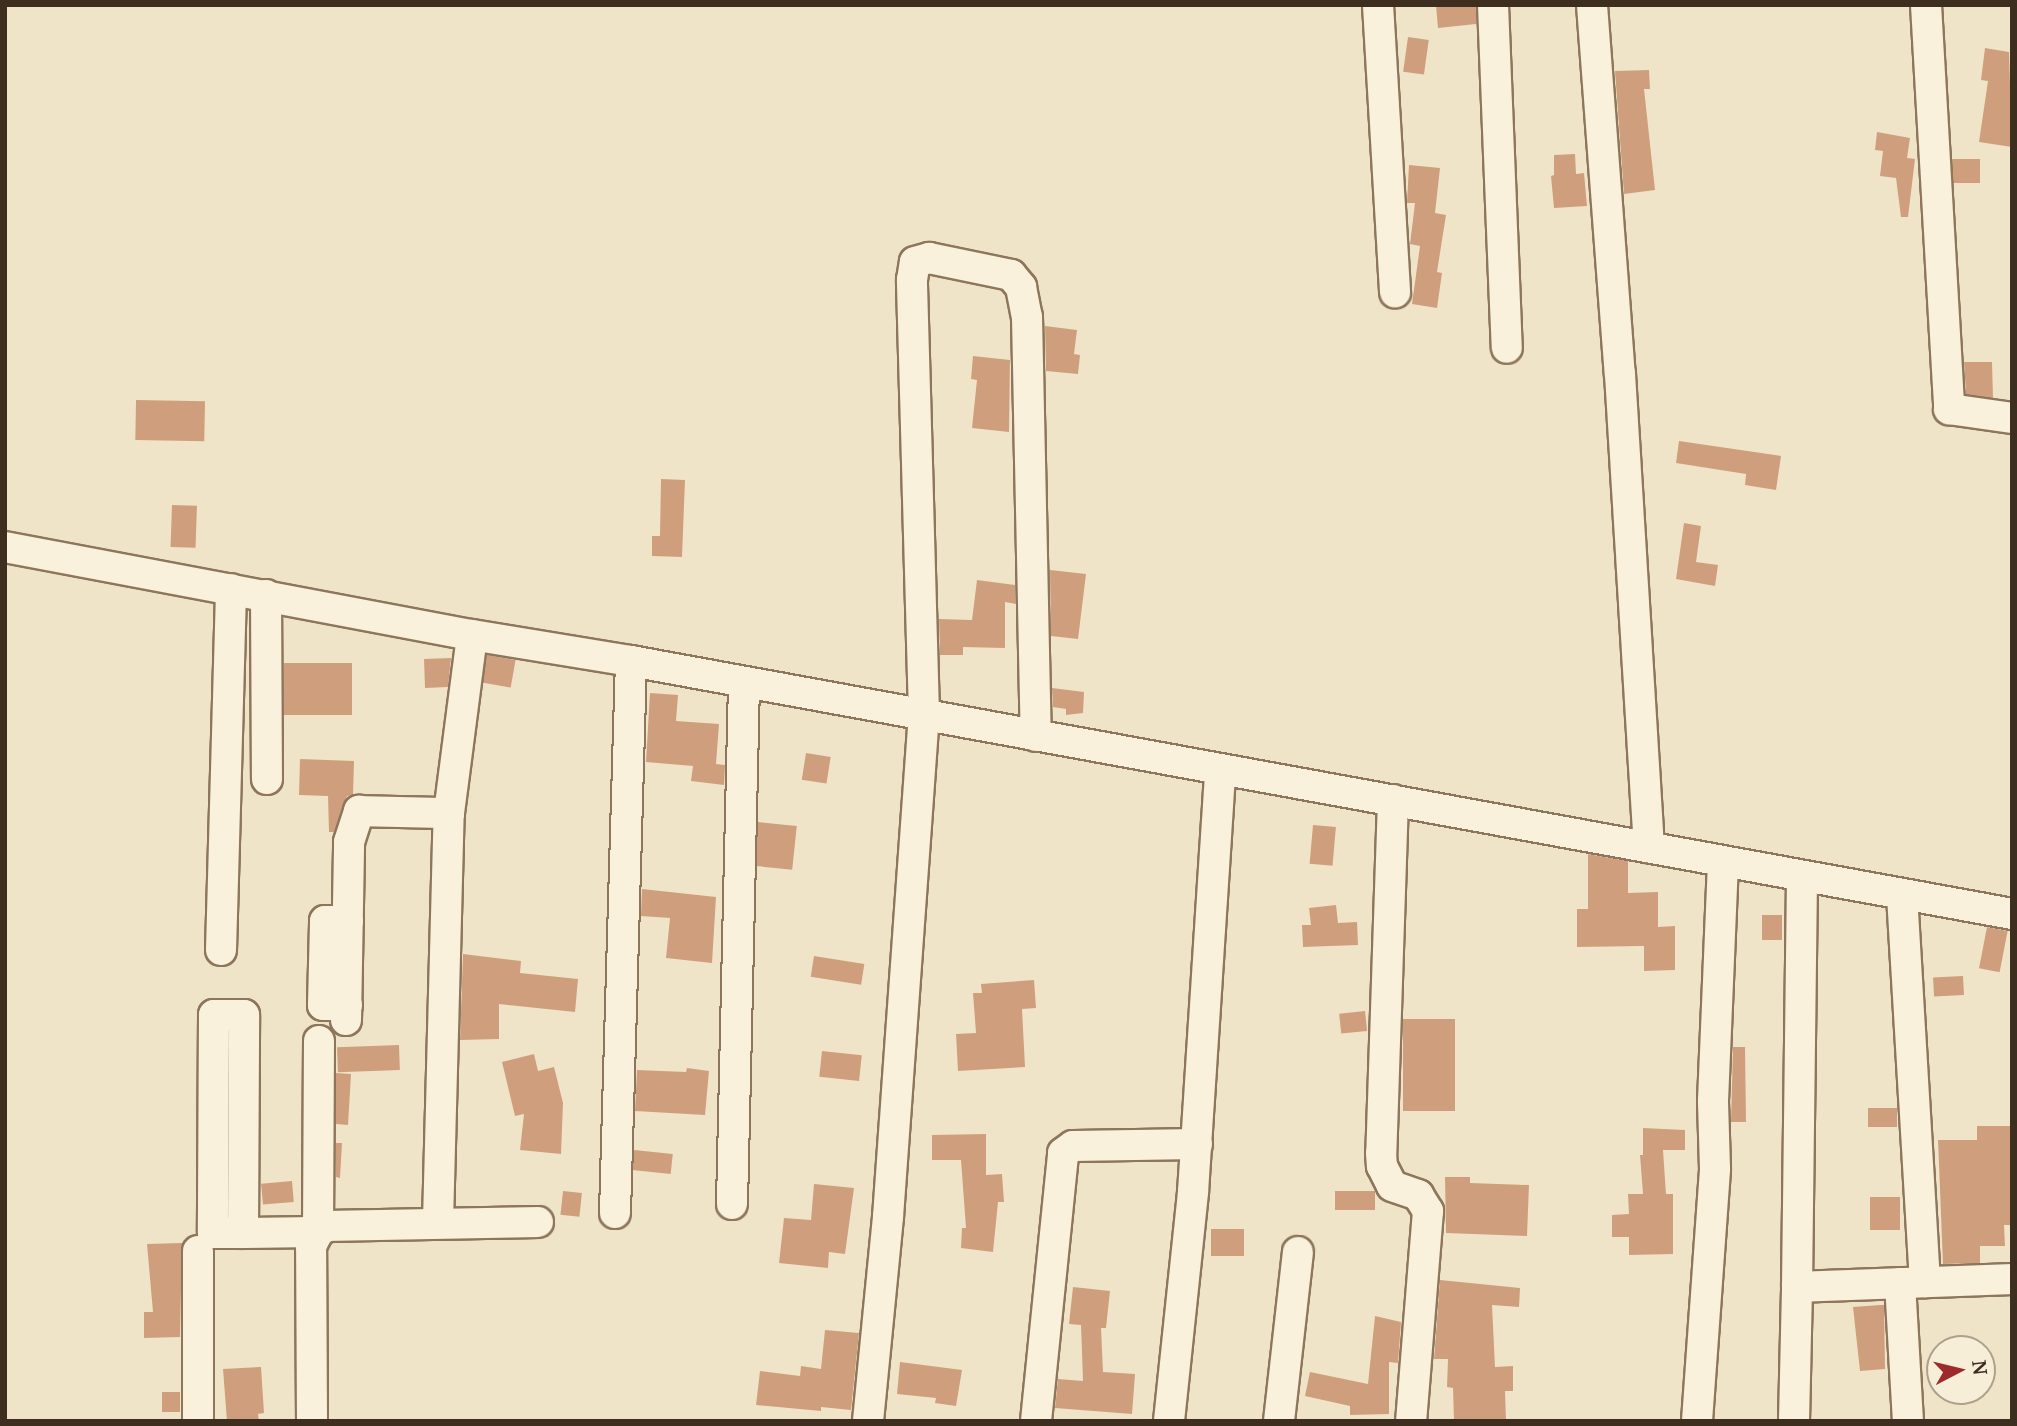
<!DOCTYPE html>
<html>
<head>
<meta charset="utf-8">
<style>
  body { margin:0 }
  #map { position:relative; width:2017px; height:1426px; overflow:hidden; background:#f0e4c8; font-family:"Noto Serif",serif }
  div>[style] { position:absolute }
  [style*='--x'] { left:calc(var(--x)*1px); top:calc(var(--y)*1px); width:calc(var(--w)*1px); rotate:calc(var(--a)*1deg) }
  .building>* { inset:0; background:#cf9f7d; transform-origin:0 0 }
  .roads { filter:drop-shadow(2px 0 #8d765c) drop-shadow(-2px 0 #8d765c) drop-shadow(0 2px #8d765c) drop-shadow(0 -2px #8d765c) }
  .minor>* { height:30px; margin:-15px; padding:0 15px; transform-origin:15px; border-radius:15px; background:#faf1dc }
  span { translate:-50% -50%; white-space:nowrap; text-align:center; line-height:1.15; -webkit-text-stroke:7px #f7eed8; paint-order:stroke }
  .frame { position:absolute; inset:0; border:7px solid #3d2e20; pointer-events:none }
  .north { position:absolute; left:1926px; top:1335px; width:70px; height:70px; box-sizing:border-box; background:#f7eed8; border:2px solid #ada18e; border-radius:50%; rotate:83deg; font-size:19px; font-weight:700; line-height:28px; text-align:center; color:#3d2e20 }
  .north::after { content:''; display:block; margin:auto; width:24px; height:32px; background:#9e2a2b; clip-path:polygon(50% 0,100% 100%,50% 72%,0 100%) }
</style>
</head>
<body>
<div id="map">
  <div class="building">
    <div style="clip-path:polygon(1436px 5px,1476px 5px,1476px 24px,1438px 28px)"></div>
    <div style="left:1408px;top:37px;width:21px;height:35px;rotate:8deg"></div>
    <div style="clip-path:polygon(1985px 48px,2009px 52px,2012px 147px,1979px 142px,1988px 81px,1981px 80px)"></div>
    <div style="clip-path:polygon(1649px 70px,1650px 89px,1644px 89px,1655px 190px,1624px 194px,1615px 71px)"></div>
    <div style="clip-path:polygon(1877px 132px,1910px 138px,1907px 158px,1915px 159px,1908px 217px,1901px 217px,1896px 178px,1880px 176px,1883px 151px,1875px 150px)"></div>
    <div style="clip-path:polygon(1575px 154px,1576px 174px,1584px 173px,1587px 206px,1554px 208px,1551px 176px,1554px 175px,1554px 155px)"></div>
    <div style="left:1980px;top:159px;width:24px;height:28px;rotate:90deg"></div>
    <div style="clip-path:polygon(1409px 165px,1440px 168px,1435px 213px,1446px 215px,1437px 272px,1442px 273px,1437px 308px,1412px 304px,1420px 246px,1410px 244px,1415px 203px,1407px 203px)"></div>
    <div style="clip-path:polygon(1045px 326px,1077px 330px,1074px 354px,1080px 355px,1078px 374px,1046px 371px)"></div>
    <div style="clip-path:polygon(973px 356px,1010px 360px,1009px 432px,972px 428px,977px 380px,971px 379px)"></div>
    <div style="clip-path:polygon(1964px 362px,1992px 362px,1993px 398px,1966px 394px)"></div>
    <div style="left:136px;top:400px;width:69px;height:40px;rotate:1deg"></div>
    <div style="clip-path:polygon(1679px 441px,1781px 456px,1776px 490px,1745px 485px,1746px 474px,1676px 463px)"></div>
    <div style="clip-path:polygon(661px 479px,685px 480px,682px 557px,652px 556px,652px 536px,660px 536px)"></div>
    <div style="left:172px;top:505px;width:25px;height:42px;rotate:2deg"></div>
    <div style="clip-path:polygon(1684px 523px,1701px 526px,1696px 562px,1718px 565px,1715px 586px,1676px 579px)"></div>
    <div style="clip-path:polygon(1050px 570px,1086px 574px,1078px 639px,1051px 636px)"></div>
    <div style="clip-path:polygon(977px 580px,1015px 585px,1016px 604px,1005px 602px,1005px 648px,963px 647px,963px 655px,940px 655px,939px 619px,972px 620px)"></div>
    <div style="left:487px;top:655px;width:29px;height:28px;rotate:10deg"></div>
    <div style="clip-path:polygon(451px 658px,448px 687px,425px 688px,424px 659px)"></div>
    <div style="left:284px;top:663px;width:68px;height:52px"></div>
    <div style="clip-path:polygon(1052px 688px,1084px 692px,1083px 713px,1066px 715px,1066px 709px,1053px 707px)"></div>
    <div style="clip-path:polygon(650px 693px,678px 695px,676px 721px,719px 724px,716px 764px,725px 765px,724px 785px,691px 781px,693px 766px,646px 762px)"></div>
    <div style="left:806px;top:753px;width:25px;height:27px;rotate:9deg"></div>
    <div style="clip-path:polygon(300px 759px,354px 761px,353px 795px,347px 796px,343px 805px,334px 832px,329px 832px,328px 796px,299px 795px)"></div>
    <div style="left:758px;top:822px;width:39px;height:44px;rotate:6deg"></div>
    <div style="left:1313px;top:825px;width:23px;height:39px;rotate:5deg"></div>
    <div style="clip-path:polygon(1588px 854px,1628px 861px,1628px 893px,1658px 892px,1658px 927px,1675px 926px,1675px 970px,1644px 971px,1644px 946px,1577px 947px,1577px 909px,1588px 909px)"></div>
    <div style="clip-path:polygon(642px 889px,716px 897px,712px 963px,666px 958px,670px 918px,641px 916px)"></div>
    <div style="clip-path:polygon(1336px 905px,1338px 923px,1357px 922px,1358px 945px,1303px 947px,1302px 925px,1311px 925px,1309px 908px)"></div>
    <div style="left:1762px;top:915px;width:20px;height:25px"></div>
    <div style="left:1987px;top:927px;width:21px;height:42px;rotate:11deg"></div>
    <div style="clip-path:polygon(463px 954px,521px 961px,520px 973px,578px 979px,575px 1012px,499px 1004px,499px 1039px,460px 1040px)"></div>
    <div style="left:814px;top:956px;width:51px;height:21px;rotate:9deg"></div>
    <div style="left:1963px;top:976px;width:19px;height:30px;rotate:87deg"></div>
    <div style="clip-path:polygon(1034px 980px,1036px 1008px,1022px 1009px,1025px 1067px,958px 1071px,956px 1034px,976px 1033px,973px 993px,982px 993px,981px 984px)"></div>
    <div style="left:1365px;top:1011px;width:20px;height:26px;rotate:84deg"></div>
    <div style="left:1455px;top:1019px;width:92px;height:52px;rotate:90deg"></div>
    <div style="left:399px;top:1045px;width:25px;height:62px;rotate:88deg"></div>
    <div style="clip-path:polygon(1733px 1047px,1745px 1047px,1746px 1122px,1731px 1122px)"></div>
    <div style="left:822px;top:1051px;width:40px;height:26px;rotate:6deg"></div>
    <div style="clip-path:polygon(534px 1054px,538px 1071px,554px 1067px,563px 1103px,561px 1154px,520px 1150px,524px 1114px,515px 1116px,502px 1062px)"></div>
    <div style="clip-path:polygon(687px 1068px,709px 1071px,705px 1115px,635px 1111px,637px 1070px,686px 1072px)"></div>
    <div style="clip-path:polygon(336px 1073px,351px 1074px,348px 1125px,336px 1124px)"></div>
    <div style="left:1868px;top:1108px;width:29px;height:19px"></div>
    <div style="clip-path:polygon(1977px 1126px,2011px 1126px,2012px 1225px,2004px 1225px,2005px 1246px,1980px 1246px,1980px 1263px,1943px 1264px,1938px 1140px,1977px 1140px)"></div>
    <div style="clip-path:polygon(1643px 1128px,1685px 1130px,1685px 1150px,1663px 1150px,1666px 1194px,1673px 1194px,1673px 1254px,1629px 1255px,1629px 1237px,1612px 1237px,1612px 1215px,1629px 1214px,1628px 1194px,1643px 1194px,1640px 1155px,1643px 1155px)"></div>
    <div style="clip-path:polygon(986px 1134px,986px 1175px,1002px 1174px,1004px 1202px,998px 1202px,993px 1252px,961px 1248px,962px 1228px,966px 1228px,961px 1160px,932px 1160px,932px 1135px)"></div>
    <div style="clip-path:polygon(336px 1143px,342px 1143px,340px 1178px,336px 1177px)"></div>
    <div style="left:634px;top:1150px;width:39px;height:20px;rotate:6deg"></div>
    <div style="clip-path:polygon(1445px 1177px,1470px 1177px,1470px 1183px,1529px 1185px,1527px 1236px,1446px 1233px)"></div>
    <div style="left:292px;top:1181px;width:21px;height:31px;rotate:85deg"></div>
    <div style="clip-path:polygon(814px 1184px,854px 1188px,845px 1254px,829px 1252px,828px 1268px,779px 1263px,784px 1218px,811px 1220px)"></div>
    <div style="left:563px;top:1191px;width:19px;height:24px;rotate:6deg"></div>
    <div style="left:1335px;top:1191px;width:40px;height:19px"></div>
    <div style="left:1870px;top:1197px;width:30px;height:33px"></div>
    <div style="left:1211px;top:1229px;width:33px;height:27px"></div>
    <div style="clip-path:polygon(182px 1243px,180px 1337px,144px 1338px,144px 1312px,153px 1312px,147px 1244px)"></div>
    <div style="clip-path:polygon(1440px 1280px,1520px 1288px,1519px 1307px,1492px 1305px,1495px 1367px,1513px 1366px,1513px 1391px,1505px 1391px,1506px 1421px,1454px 1421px,1453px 1388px,1447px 1387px,1448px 1359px,1434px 1359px)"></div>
    <div style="clip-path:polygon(1073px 1287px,1110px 1291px,1106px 1328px,1101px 1328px,1103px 1372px,1135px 1374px,1132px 1414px,1055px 1408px,1058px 1379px,1083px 1381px,1081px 1325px,1069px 1324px)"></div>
    <div style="clip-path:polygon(1880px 1305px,1884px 1305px,1885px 1369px,1860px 1371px,1853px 1307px)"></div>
    <div style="clip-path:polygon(1375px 1316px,1401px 1322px,1398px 1363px,1389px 1362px,1389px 1414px,1350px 1415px,1350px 1406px,1305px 1396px,1310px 1372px,1368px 1384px)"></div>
    <div style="clip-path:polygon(825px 1330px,859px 1333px,851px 1410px,821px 1407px,821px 1411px,756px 1405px,760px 1371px,800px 1376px,801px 1366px,821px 1369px)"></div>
    <div style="clip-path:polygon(900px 1362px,962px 1370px,956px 1406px,935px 1403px,936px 1398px,897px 1394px)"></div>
    <div style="clip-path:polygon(261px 1367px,264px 1413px,258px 1414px,259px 1421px,227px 1421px,223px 1369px)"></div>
    <div style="left:162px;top:1392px;width:18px;height:20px"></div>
  </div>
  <div class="roads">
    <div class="minor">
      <div style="--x:1378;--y:5;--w:288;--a:86.6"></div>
      <div style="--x:1493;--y:5;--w:343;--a:87.7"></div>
      <div style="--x:1592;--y:5;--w:370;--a:85.7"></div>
      <div style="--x:1620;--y:374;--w:474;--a:86.5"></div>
      <div style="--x:1926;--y:5;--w:405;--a:86.7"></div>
      <div style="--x:1949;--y:409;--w:64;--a:8.1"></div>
      <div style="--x:5;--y:547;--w:475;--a:10.7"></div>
      <div style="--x:472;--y:635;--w:161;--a:9.3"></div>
      <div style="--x:631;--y:661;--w:1404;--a:10.38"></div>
      <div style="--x:266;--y:595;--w:184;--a:89.7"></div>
      <div style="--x:1393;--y:800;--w:353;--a:91.9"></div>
      <div style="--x:1381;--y:1153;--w:13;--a:86"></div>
      <div style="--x:1382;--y:1166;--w:22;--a:63"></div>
      <div style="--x:1392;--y:1186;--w:28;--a:19"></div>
      <div style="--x:1418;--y:1195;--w:19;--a:58"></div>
      <div style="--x:1428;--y:1211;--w:211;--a:94.6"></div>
      <div style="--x:1902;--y:895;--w:388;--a:86.6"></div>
      <div style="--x:221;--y:950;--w:361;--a:-88.4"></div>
      <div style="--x:347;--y:1005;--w:24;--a:180"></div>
      <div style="--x:323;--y:1005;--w:84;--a:-88.6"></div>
      <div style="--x:325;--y:921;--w:23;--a:0"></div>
      <div style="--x:346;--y:1020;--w:178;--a:-89"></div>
      <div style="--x:349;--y:842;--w:33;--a:-72"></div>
      <div style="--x:359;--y:811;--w:90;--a:1.3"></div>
      <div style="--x:732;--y:1204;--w:522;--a:-88.68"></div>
      <div style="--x:615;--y:1213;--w:552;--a:-88.34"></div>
      <div style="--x:438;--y:1222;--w:409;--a:-88.5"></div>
      <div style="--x:449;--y:813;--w:179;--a:-82.6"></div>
      <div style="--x:243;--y:1233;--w:218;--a:-89.7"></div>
      <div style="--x:244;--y:1015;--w:30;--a:180"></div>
      <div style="--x:214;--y:1015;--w:218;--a:90.3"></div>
      <div style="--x:213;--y:1233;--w:30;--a:0"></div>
      <div style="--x:243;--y:1233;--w:75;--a:-0.8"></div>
      <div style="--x:318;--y:1232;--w:191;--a:-89.7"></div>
      <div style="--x:1900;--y:1283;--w:138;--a:86.7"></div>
      <div style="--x:1797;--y:1287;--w:410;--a:-89.3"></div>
      <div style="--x:198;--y:1421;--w:170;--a:-90"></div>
      <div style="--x:312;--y:1421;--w:175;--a:-90.3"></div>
      <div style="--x:311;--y:1246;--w:16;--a:-63"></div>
      <div style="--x:318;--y:1232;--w:11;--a:-34"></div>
      <div style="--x:327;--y:1226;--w:211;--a:-1.1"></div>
      <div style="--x:868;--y:1421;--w:205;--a:-84.4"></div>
      <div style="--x:888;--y:1217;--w:504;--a:-85.91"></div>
      <div style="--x:924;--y:714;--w:434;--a:-91.6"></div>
      <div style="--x:912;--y:280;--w:18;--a:-81"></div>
      <div style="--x:915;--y:262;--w:15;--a:-16"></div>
      <div style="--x:929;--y:258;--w:84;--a:11.7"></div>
      <div style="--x:1011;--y:275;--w:16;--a:50"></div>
      <div style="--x:1021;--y:287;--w:31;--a:79"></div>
      <div style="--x:1027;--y:317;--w:419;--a:88.8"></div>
      <div style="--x:1036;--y:1421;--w:269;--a:-84.2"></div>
      <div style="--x:1063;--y:1153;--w:12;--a:-35"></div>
      <div style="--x:1073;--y:1146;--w:124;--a:-0.9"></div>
      <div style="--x:1169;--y:1421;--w:230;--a:-84"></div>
      <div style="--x:1193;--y:1192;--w:423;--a:-86.3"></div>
      <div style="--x:1279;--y:1421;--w:170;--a:-83.6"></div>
      <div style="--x:1697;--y:1421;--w:253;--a:-85.9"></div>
      <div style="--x:1715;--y:1169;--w:68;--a:-91.7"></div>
      <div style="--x:1713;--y:1101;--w:239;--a:-87.6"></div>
      <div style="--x:1794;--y:1421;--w:134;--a:-88.7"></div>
      <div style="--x:1797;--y:1287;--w:215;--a:-2.1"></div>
    </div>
  </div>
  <div class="frame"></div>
  <div class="north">N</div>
</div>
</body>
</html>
